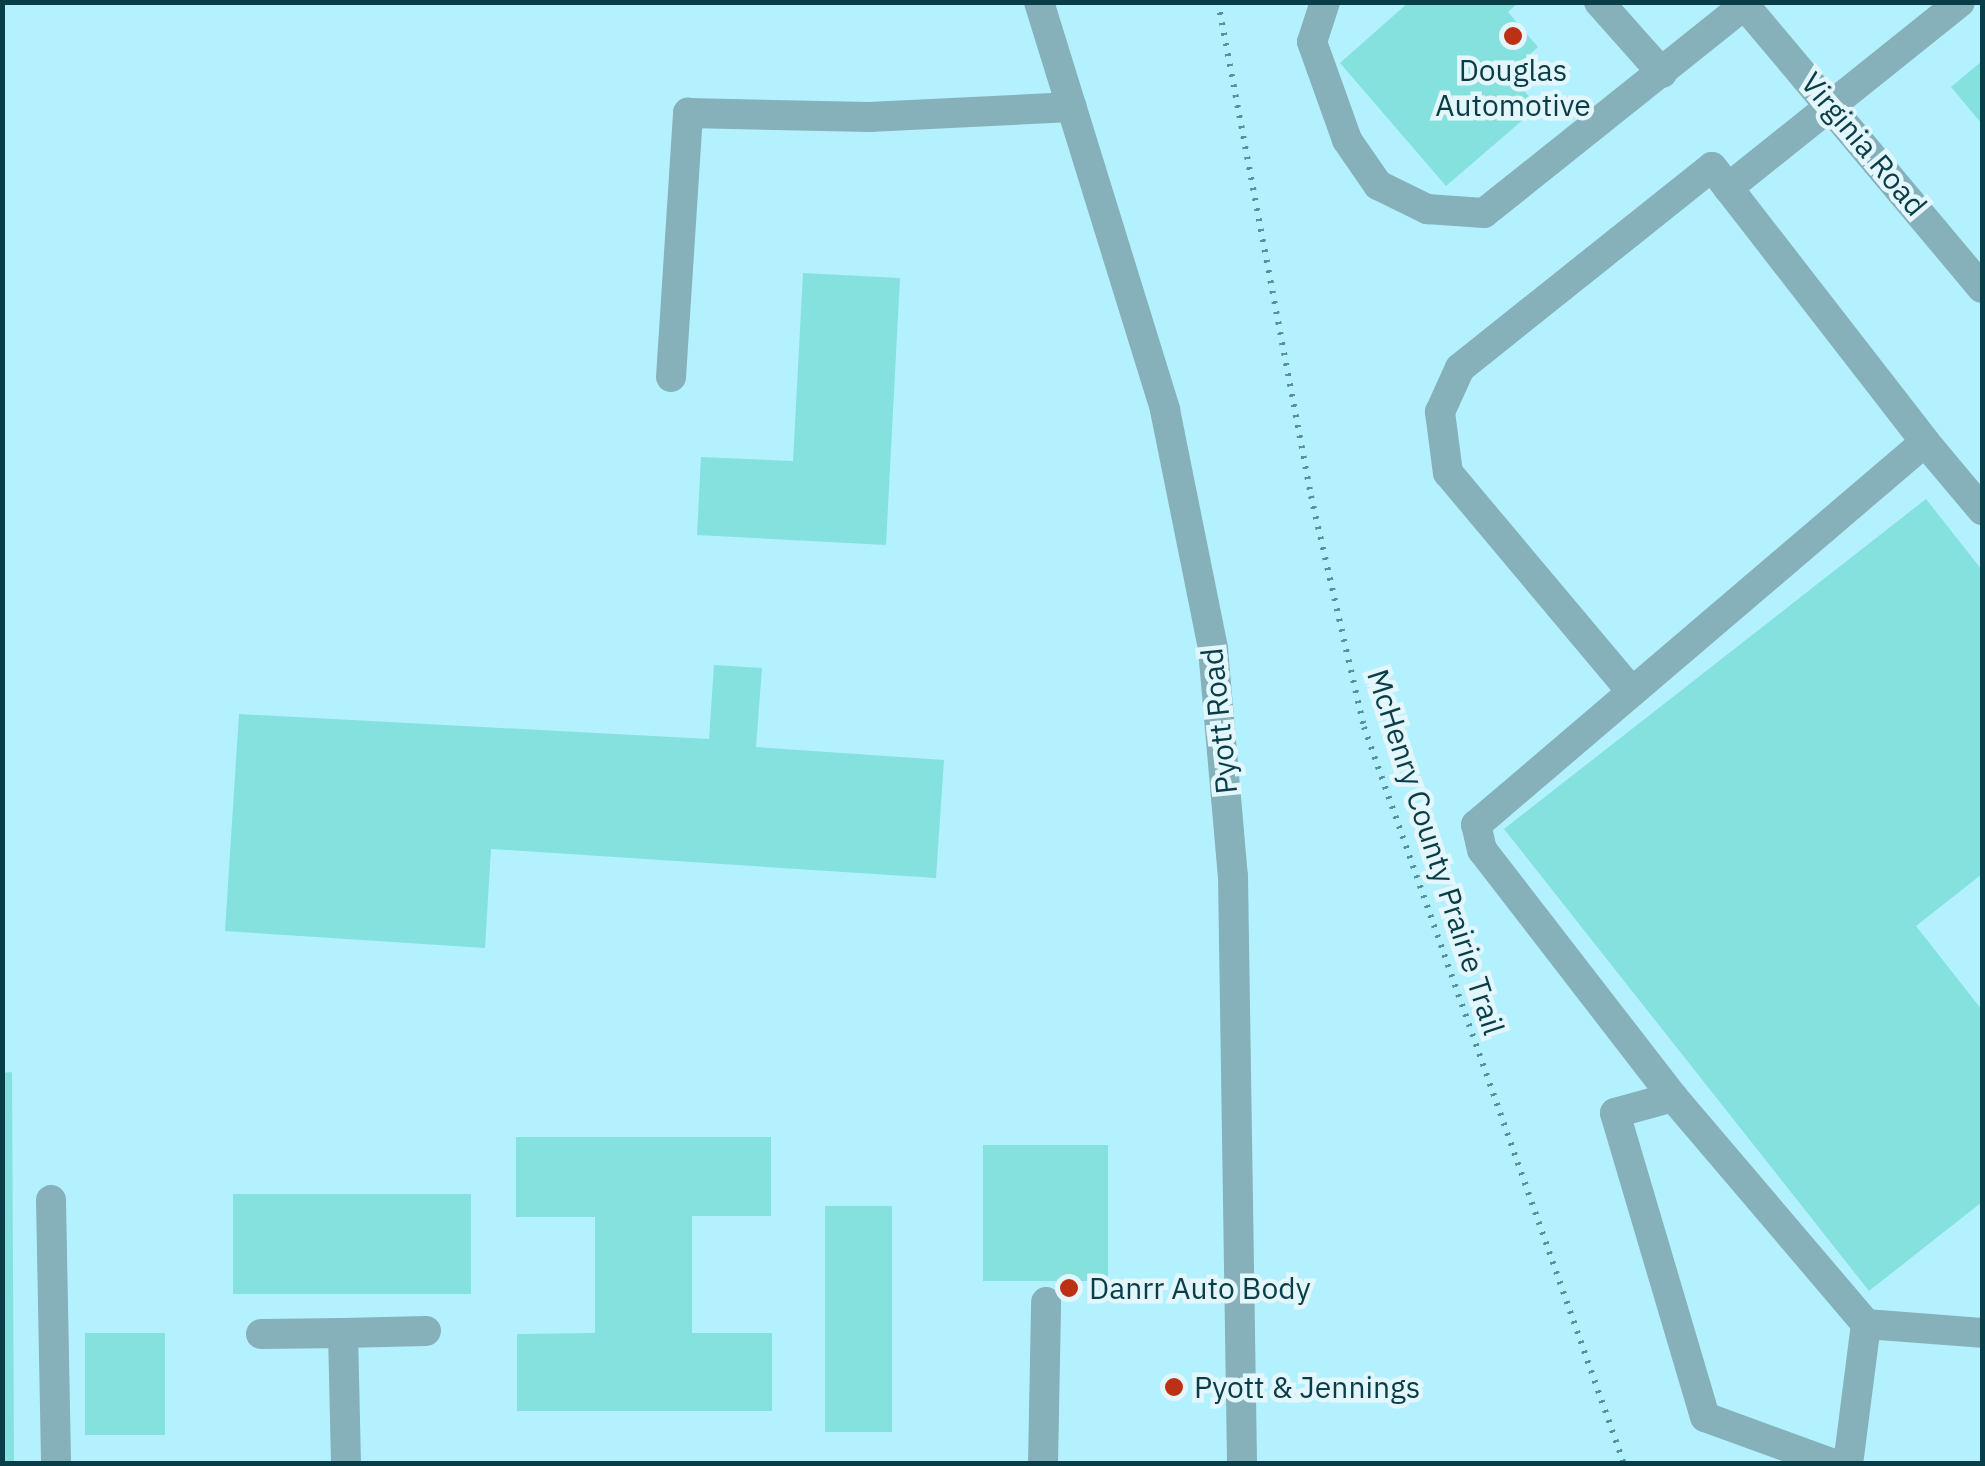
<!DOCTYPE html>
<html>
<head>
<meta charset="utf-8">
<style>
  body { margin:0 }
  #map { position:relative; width:1985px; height:1466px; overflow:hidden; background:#b4f1ff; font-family:"IBM Plex Sans",sans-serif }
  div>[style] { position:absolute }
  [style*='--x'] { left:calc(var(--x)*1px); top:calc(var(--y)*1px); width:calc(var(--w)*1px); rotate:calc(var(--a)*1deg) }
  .building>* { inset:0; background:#84e1de; transform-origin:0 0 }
  .path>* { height:6px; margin-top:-3px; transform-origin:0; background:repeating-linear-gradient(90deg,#58909c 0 2.5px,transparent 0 10.5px) }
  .minor>* { height:30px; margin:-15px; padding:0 15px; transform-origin:15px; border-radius:15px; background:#86b1bb }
  .dots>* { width:28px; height:28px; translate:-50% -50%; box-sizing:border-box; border:5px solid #e3f6fb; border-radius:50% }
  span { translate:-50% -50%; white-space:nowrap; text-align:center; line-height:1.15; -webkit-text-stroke:9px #e3f6fb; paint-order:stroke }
  .poi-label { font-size:30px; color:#093d47 }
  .left { translate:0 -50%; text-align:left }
  .street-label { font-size:30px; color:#093d47 }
  .frame { position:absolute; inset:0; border:5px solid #093d47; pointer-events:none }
</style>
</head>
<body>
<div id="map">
  <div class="building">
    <div style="clip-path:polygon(1409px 2px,1519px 2px,1508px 12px,1538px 47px,1509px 73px,1538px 107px,1446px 186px,1340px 63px)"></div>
    <div style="clip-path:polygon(1982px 61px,1982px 124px,1951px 87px)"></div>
    <div style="clip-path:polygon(803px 273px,900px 278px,886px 545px,697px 535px,701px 457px,793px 461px)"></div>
    <div style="clip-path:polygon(1926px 499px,1982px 570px,1982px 874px,1916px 926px,1982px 1010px,1982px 1202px,1869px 1291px,1504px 829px)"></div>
    <div style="clip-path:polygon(714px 665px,762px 668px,756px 747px,944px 760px,936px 878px,491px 849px,485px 948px,225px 931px,239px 714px,709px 739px)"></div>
    <div style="clip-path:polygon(12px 1072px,14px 1464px,2px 1464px,2px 1073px)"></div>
    <div style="clip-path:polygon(516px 1137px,771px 1137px,771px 1216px,692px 1216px,692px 1333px,772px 1333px,772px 1411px,517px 1411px,517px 1334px,595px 1333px,595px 1217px,516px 1217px)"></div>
    <div style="left:983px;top:1145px;width:125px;height:136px"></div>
    <div style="left:233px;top:1194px;width:238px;height:100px"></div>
    <div style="left:892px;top:1206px;width:226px;height:67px;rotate:90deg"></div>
    <div style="left:85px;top:1333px;width:80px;height:102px"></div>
  </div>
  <div class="path">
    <div style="--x:1218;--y:2;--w:503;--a:79.34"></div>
    <div style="--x:1311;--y:496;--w:237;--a:77.1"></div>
    <div style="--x:1364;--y:727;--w:782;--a:70.57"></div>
  </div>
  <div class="minor">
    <div style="--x:1039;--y:2;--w:427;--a:72.8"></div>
    <div style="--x:1165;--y:410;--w:244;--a:78.6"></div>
    <div style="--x:1213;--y:649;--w:228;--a:85"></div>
    <div style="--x:1233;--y:876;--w:588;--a:89.12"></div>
    <div style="--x:1325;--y:2;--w:42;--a:108"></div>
    <div style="--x:1312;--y:42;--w:104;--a:70.3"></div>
    <div style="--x:1347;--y:140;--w:55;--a:55.4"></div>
    <div style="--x:1378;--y:185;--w:55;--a:26.1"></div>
    <div style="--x:1427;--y:209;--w:57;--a:4"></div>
    <div style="--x:1484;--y:213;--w:334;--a:-38.6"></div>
    <div style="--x:1599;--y:2;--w:95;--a:48.4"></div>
    <div style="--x:1742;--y:2;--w:373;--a:50"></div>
    <div style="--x:1728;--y:188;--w:297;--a:-38.7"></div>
    <div style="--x:671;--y:377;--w:265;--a:-86.3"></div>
    <div style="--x:688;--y:113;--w:181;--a:1.3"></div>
    <div style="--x:869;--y:117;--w:203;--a:-2.8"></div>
    <div style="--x:1632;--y:692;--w:286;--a:-130"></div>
    <div style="--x:1448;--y:473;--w:62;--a:-97.5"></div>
    <div style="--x:1440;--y:412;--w:48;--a:-65.6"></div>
    <div style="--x:1460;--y:368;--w:322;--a:-38.6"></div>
    <div style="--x:1712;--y:167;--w:348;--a:52.2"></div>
    <div style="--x:1673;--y:1097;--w:312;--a:-127.7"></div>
    <div style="--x:1482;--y:850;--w:26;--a:-103"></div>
    <div style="--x:1476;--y:825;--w:590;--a:-40.46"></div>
    <div style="--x:1925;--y:442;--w:89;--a:50"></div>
    <div style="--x:51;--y:1200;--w:264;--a:88.9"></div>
    <div style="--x:1866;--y:1324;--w:116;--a:4.4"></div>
    <div style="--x:261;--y:1334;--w:82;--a:-0.7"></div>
    <div style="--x:346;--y:1464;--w:131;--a:-91.3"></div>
    <div style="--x:343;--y:1333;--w:83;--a:-1.4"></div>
    <div style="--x:1043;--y:1464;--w:162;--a:-88.9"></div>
    <div style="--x:1834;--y:1464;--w:137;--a:-160"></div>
    <div style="--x:1705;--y:1417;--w:317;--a:-106.5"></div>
    <div style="--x:1615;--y:1113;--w:60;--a:-15.4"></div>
    <div style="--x:1673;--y:1097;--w:298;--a:49.6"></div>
    <div style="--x:1866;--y:1324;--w:141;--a:97.3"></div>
  </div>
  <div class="dots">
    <div style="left:1513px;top:36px;background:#bc3114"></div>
    <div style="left:1069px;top:1288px;background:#bc3114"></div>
    <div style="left:1174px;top:1387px;background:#bc3114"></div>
  </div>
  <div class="poi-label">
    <span style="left:1513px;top:87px">Douglas<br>Automotive</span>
    <span class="left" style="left:1089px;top:1288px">Danrr Auto Body</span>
    <span class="left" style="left:1194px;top:1387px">Pyott &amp; Jennings</span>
  </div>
  <div class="street-label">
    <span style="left:1864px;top:144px;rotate:50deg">Virginia Road</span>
    <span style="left:1219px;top:721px;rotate:-96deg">Pyott Road</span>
    <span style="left:1436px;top:852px;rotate:72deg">McHenry County Prairie Trail</span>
  </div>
  <div class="frame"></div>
</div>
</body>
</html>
